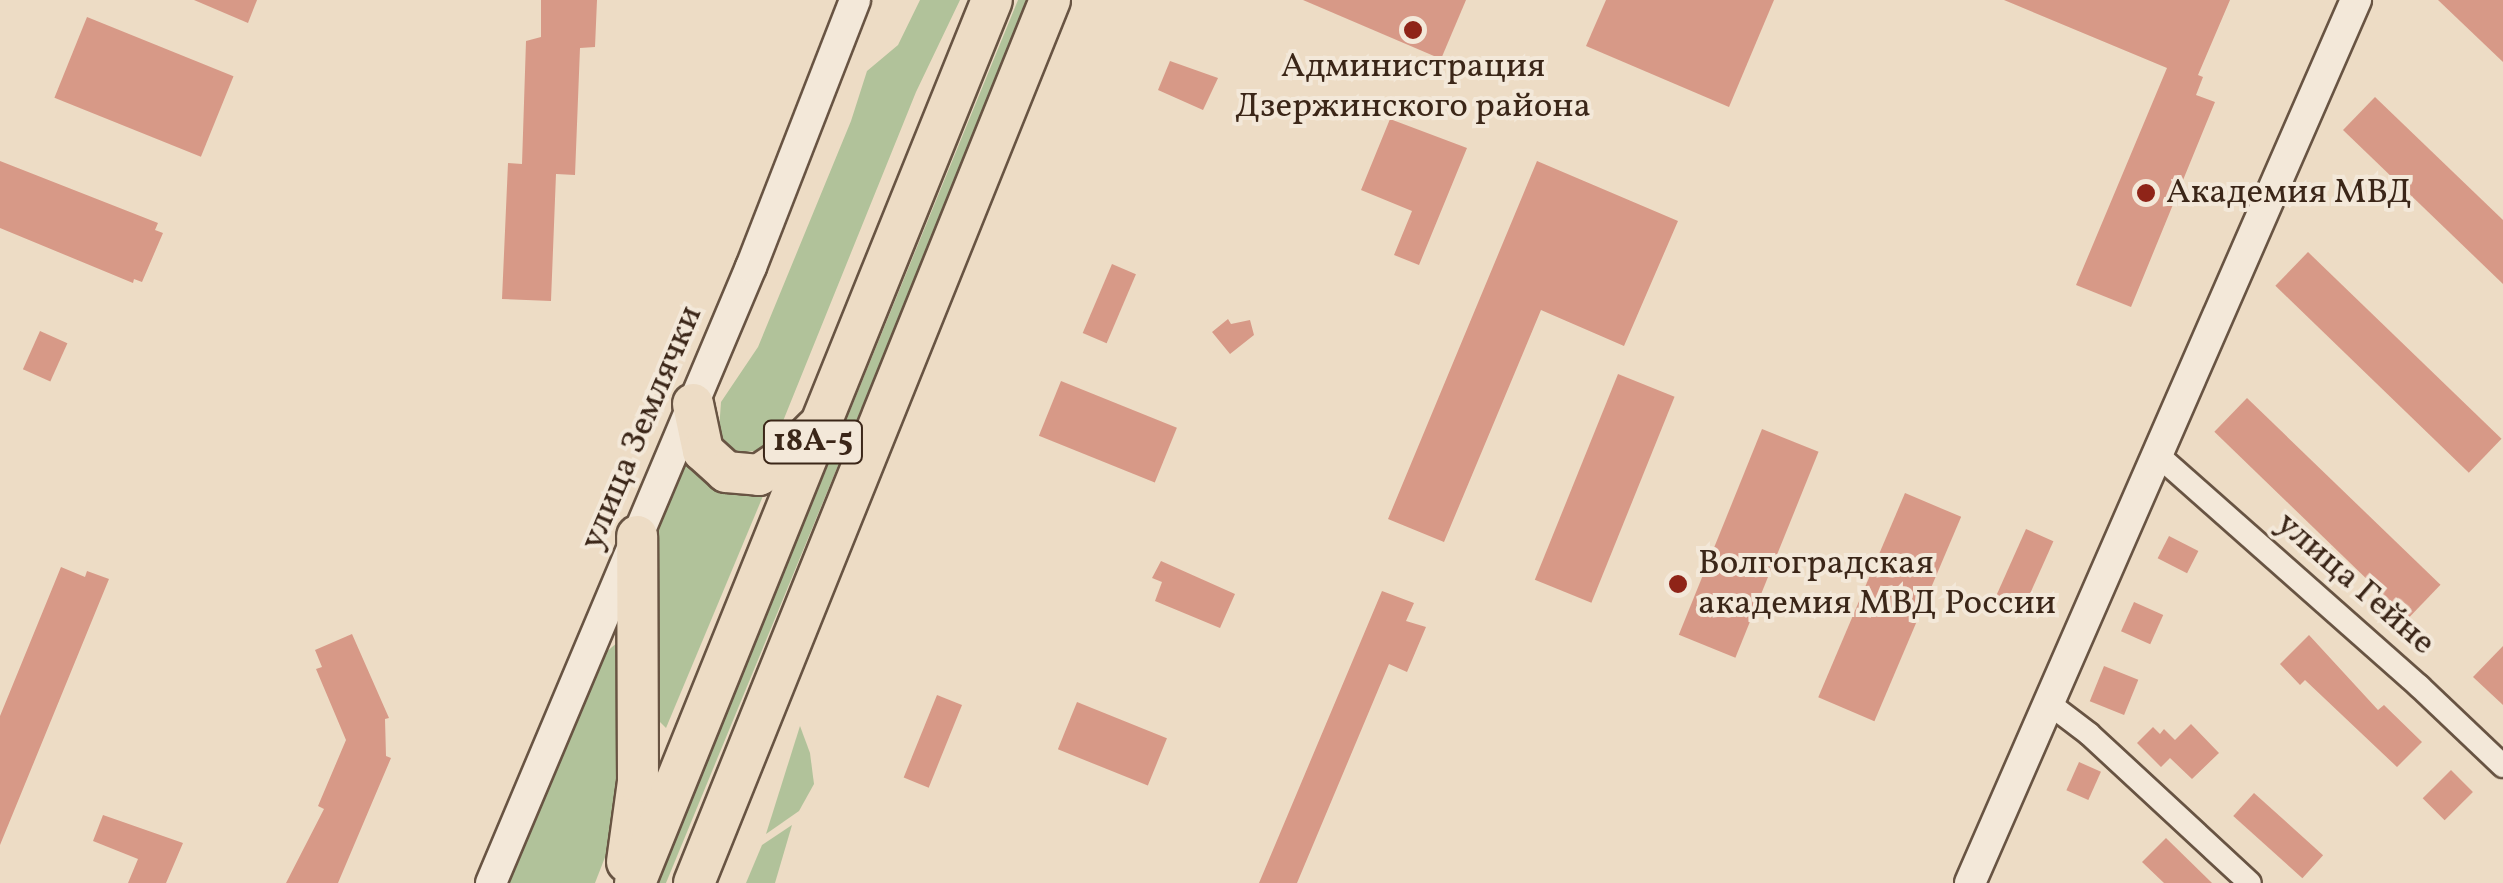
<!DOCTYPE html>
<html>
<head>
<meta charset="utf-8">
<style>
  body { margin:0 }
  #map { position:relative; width:2503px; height:883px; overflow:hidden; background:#eddcc5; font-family:Vollkorn,serif }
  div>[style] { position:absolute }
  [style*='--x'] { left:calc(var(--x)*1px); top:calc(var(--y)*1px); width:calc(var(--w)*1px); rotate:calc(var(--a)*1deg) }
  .green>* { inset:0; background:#b1c29a }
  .building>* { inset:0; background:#d79987; transform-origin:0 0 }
  .roads { filter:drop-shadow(2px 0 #685443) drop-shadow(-2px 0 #685443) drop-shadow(0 2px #685443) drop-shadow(0 -2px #685443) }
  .street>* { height:22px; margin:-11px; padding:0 11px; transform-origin:11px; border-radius:11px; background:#f3e8d9 }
  .secondary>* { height:30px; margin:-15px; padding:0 15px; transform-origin:15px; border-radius:15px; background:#f3e8d9 }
  .highway>* { height:40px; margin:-20px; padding:0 20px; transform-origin:20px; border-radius:20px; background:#eddcc5 }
  .dots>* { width:28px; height:28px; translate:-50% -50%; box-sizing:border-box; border:5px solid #f3e8d9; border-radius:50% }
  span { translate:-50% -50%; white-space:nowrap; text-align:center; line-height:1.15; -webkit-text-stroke:8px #f3e8d9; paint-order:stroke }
  .shield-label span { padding:2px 8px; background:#f3e8d9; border:2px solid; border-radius:8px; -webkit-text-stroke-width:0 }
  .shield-label { font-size:32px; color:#3b2618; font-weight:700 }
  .poi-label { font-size:35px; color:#3b2618 }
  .left { translate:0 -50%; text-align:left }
  .street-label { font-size:35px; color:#3b2618 }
</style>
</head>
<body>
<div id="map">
  <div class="green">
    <div style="clip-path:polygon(920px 0,960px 0,916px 92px,777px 436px,763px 450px,737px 453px,727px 447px,719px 430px,721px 402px,758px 347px,851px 121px,867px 71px,898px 45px)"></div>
    <div style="clip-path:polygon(1018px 0,1027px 0,865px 400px,666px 883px,657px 883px)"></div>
    <div style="clip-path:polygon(690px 444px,768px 484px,666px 728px,653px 715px,653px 530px)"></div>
    <div style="clip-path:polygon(618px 642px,628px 798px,595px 883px,509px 883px,605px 653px)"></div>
    <div style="clip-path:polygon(800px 726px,810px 753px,814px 784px,799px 811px,766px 834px)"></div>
    <div style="clip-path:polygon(792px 825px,775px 883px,746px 883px,762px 845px)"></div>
  </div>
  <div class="building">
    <div style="clip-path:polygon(194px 0,257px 0,248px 23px)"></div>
    <div style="clip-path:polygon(541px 0,597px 0,595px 47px,580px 48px,575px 175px,556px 174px,551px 301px,502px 299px,508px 163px,522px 164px,526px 41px,541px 37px)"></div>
    <div style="clip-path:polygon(1303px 0,1466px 0,1441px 59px)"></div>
    <div style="clip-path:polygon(1606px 0,1774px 0,1729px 107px,1586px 46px)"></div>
    <div style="clip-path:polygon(2004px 0,2230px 0,2198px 75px,2203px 77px,2196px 95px,2215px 102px,2131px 307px,2076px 285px,2167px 68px)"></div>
    <div style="clip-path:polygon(2438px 0,2503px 0,2503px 62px)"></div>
    <div style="left:87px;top:17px;width:158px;height:87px;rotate:22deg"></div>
    <div style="clip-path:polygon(1170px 61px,1218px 78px,1203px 110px,1158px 90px)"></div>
    <div style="clip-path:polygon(2375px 97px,2503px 220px,2503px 284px,2343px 130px)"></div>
    <div style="clip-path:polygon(1390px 119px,1467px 148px,1419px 265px,1394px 255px,1412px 211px,1361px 190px)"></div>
    <div style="clip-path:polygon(0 161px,158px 223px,155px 230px,163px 233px,142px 282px,134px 279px,133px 283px,0 228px)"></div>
    <div style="clip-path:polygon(1537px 161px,1678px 221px,1624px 346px,1541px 310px,1444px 542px,1388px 519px)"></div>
    <div style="left:2308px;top:252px;width:269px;height:47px;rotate:44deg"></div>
    <div style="left:1112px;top:264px;width:26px;height:75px;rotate:23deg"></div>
    <div style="clip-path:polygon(1228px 319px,1231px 324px,1250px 320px,1254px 335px,1230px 354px,1212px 332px)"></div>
    <div style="left:40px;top:331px;width:30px;height:42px;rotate:24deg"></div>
    <div style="left:1618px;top:374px;width:61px;height:222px;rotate:22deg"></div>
    <div style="left:1061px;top:381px;width:125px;height:59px;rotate:22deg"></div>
    <div style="left:2247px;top:398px;width:269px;height:47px;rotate:44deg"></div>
    <div style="left:1762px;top:429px;width:61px;height:222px;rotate:22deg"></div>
    <div style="left:1905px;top:493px;width:61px;height:222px;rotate:23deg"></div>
    <div style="left:2026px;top:529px;width:30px;height:77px;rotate:24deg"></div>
    <div style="left:2169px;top:536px;width:33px;height:25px;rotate:27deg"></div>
    <div style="clip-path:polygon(1161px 561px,1235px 594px,1220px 628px,1155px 601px,1162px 582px,1152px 578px)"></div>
    <div style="clip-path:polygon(61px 567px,85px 577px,87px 571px,109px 579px,0 845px,0 716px)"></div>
    <div style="clip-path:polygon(1382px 591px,1414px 603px,1406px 621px,1426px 627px,1407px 672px,1389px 664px,1297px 883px,1259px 883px)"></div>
    <div style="left:2134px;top:602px;width:32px;height:32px;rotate:24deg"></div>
    <div style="clip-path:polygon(352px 634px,389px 718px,385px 719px,386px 756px,391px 758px,338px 883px,286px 883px,324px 809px,318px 806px,346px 740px,316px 669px,322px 667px,315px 650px)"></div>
    <div style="clip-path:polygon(2309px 635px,2378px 710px,2384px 705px,2422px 742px,2397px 767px,2305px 680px,2300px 685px,2280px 664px)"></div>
    <div style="clip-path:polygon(2503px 646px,2503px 705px,2473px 677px)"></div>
    <div style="left:2104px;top:666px;width:37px;height:38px;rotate:22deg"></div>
    <div style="left:937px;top:695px;width:27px;height:89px;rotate:22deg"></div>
    <div style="left:1077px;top:702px;width:97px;height:51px;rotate:22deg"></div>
    <div style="clip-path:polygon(2191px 724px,2219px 753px,2192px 779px,2170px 758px,2161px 767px,2137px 743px,2153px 727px,2160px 734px,2164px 729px,2175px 740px)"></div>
    <div style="left:2079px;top:762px;width:24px;height:31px;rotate:24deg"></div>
    <div style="left:2451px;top:770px;width:31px;height:40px;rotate:45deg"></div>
    <div style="left:2254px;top:793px;width:93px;height:31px;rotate:42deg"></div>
    <div style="clip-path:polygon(103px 815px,183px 843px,166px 883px,128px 883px,138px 859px,93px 841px)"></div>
    <div style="clip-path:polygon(2166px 838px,2212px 883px,2164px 883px,2142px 862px)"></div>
  </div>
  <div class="roads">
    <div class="street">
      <div style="--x:2160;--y:457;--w:346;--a:41.5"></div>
      <div style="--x:2419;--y:686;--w:116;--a:43.6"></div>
      <div style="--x:2051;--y:705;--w:48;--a:37.3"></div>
      <div style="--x:2089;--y:734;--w:219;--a:42.8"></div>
    </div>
    <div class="secondary">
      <div style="--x:491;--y:883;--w:669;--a:-67.12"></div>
      <div style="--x:751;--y:267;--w:287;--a:-68.7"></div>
      <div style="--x:1970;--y:883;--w:964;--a:-66.39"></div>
    </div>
    <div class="highway">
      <div style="--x:693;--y:404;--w:48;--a:78"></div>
      <div style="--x:703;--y:451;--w:31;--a:42"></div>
      <div style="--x:726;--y:472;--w:33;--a:5"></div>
      <div style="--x:759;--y:475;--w:36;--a:-34"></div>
      <div style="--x:789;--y:455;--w:37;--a:-45"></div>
      <div style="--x:627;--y:862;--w:81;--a:-82.2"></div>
      <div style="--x:638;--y:782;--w:246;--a:-90.2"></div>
      <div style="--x:635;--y:883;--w:952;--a:-67.99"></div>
      <div style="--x:694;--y:883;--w:952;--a:-68.04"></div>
    </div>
  </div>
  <div class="dots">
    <div style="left:1413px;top:30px;background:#8f2418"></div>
    <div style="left:2146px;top:193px;background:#8f2418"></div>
    <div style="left:1678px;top:584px;background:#8f2418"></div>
  </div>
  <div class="shield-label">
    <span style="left:813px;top:442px">18А-5</span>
  </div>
  <div class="poi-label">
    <span style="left:1413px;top:87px">Администрация<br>Дзержинского района</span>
    <span class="left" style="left:2166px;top:193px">Академия МВД</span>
    <span class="left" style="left:1698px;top:584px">Волгоградская<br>академия МВД России</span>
  </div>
  <div class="street-label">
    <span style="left:642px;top:428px;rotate:-67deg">улица Землячки</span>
    <span style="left:2355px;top:584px;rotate:41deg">улица Гейне</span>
  </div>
</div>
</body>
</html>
